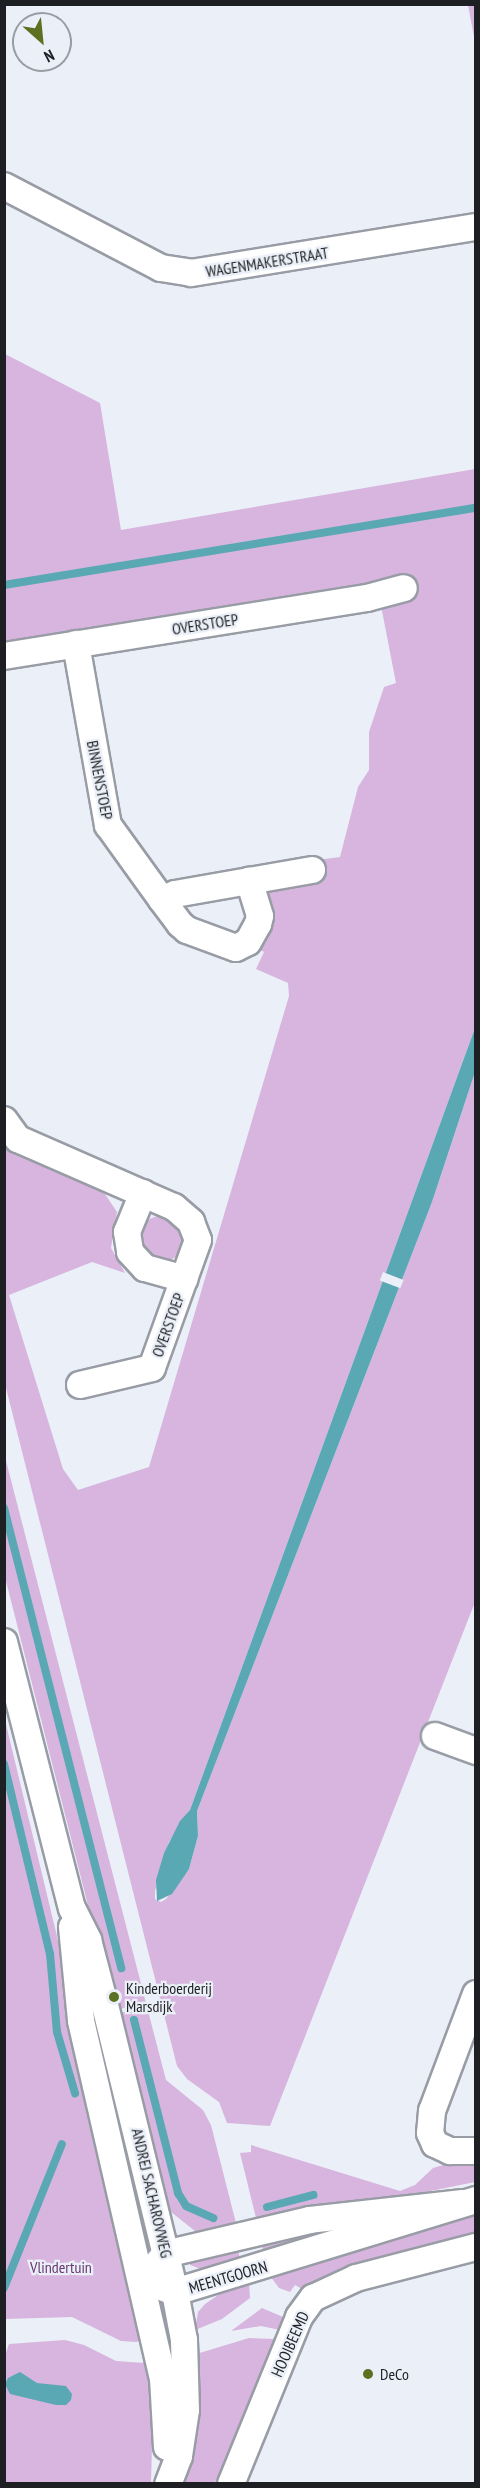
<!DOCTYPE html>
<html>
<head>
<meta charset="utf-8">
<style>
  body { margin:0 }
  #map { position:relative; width:480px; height:2488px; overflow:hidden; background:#eaeff8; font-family:"PT Sans Narrow",sans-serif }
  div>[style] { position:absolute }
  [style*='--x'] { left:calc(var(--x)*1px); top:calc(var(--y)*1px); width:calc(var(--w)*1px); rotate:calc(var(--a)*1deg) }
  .green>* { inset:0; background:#d8b5de }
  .round { border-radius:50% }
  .water>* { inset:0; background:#59a8b4 }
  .pier>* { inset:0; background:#eaeff8; transform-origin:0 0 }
  .stream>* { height:8px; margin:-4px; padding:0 4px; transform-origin:4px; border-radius:4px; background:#59a8b4 }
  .roads { filter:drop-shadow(2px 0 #989ca5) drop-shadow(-2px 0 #989ca5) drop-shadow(0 2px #989ca5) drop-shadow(0 -2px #989ca5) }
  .minor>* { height:26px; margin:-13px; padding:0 13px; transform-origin:13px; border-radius:13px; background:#fff }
  .dots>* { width:16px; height:16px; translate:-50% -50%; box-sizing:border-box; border:3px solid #eaeff8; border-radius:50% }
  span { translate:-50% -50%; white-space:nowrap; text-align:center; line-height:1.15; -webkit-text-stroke:4.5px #eaeff8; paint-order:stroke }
  .street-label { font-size:16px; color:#1e1f23 }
  .poi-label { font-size:16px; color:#1e1f23 }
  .left { translate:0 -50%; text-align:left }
  .park-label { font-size:16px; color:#693771 }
  .frame { position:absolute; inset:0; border:6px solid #1e1f23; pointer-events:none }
  .north { position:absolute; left:12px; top:12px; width:60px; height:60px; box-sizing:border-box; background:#eaeff8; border:2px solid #989ca3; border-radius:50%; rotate:153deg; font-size:16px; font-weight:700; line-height:24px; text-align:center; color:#1e1f23 }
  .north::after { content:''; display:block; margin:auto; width:21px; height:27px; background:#5b7121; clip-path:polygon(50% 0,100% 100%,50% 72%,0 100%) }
</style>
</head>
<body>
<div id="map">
  <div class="green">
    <div style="clip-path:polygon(468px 5px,475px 5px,475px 42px)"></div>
    <div style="clip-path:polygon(5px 354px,100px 403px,121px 530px,475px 469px,475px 1028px,190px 1810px,169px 1842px,155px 1891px,155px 1899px,161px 1902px,166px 1899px,189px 1869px,198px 1836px,197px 1811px,432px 1202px,475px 1072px,475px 1602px,270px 2126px,227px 2123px,219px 2102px,187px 2079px,177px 2066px,5px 1384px,5px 1147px,103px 1191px,117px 1212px,111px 1248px,125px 1273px,92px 1262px,9px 1295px,63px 1469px,78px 1490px,149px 1467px,289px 996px,288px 983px,256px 969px,264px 952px,258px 949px,269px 914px,269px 892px,318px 883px,317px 860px,340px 857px,358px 787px,369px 770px,369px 732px,384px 687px,396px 683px,377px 585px,5px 644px)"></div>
    <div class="round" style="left:138px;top:1216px;width:46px;height:46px"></div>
    <div style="clip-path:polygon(4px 1453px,146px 2003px,119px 2009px,97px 1941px,5px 1577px)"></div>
    <div style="clip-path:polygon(5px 1720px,61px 1953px,82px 2084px,120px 2244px,147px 2339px,136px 2342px,121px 2341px,72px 2317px,5px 2319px)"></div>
    <div style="clip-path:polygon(147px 2007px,166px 2080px,203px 2110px,211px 2125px,238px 2231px,207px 2234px,195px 2231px,166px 2208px,120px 2013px)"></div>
    <div style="clip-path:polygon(251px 2145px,400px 2191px,415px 2185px,433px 2168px,457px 2161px,475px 2162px,475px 2182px,258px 2226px,240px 2153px,251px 2152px)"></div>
    <div style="clip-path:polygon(475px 2212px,475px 2234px,346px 2267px,302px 2289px,295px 2285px,290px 2292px,279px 2288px,268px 2273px)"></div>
    <div style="clip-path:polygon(329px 2222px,335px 2232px,264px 2255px,260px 2238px)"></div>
    <div style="clip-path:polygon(236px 2243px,241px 2262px,206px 2271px,190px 2265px,190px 2261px)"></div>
    <div style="clip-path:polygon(249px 2281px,250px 2298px,222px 2319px,195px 2330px,198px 2312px,205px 2304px,227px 2289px)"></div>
    <div style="clip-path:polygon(262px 2308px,283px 2317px,280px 2330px,261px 2326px,231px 2331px)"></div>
    <div style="clip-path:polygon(249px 2338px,274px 2339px,215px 2483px,183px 2484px,192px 2444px,193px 2355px)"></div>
    <div style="clip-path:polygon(65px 2340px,84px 2345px,116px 2361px,145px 2363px,153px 2407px,151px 2483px,5px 2483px,4px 2358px,9px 2344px)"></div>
  </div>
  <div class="water">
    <div style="clip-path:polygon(475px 1028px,475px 1072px,432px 1202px,197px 1811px,198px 1836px,189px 1869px,172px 1894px,157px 1901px,156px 1880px,164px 1853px,180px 1821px,190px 1810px)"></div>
    <div style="clip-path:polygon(20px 2372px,37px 2383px,66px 2386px,72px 2394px,71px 2400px,66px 2405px,56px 2405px,10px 2394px,5px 2384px,8px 2378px)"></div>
  </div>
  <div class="pier">
    <div style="left:383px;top:1272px;width:22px;height:9px;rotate:21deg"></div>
  </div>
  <div class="stream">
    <div style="--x:4;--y:585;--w:478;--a:-9.3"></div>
    <div style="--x:4;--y:1508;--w:475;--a:75.7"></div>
    <div style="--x:4;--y:1764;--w:195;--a:76.4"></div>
    <div style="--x:50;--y:1954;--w:78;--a:84.9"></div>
    <div style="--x:57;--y:2032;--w:64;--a:73.6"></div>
    <div style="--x:134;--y:2020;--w:179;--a:75.7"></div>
    <div style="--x:178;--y:2193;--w:15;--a:58"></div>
    <div style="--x:186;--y:2206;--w:30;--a:24"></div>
    <div style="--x:267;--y:2207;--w:48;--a:-14.6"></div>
    <div style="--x:4;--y:2288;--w:155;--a:-68.1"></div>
  </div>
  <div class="roads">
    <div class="minor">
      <div style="--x:4;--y:186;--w:177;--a:27.6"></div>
      <div style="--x:161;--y:268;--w:30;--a:9"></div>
      <div style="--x:191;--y:273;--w:289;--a:-9.2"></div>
      <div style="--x:76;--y:644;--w:184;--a:80"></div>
      <div style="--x:108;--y:825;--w:92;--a:54.2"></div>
      <div style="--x:162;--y:900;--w:30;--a:53"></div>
      <div style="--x:180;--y:924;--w:9;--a:41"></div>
      <div style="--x:187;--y:930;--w:52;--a:20.2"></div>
      <div style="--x:236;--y:948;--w:13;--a:-27"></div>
      <div style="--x:248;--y:942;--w:21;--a:-61"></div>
      <div style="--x:258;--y:924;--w:8;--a:-76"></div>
      <div style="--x:260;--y:916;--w:37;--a:-107"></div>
      <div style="--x:249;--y:881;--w:75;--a:170"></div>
      <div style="--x:175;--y:894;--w:14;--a:155"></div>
      <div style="--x:4;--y:656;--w:368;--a:-9.1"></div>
      <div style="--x:367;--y:598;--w:38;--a:-15"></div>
      <div style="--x:249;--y:881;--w:64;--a:-9.9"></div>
      <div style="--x:4;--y:1120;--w:24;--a:54"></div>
      <div style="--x:18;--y:1139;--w:170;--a:23.6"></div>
      <div style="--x:174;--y:1207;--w:23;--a:41"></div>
      <div style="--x:191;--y:1222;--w:19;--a:69"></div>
      <div style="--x:198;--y:1240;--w:136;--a:109.8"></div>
      <div style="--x:152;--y:1368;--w:74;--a:166.7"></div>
      <div style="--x:143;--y:1193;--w:42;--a:112.3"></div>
      <div style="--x:127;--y:1232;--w:20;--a:81"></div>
      <div style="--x:130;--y:1252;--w:22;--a:47"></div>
      <div style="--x:145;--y:1268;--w:41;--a:15.4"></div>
      <div style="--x:4;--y:1642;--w:275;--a:75.7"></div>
      <div style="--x:72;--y:1908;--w:36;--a:63"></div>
      <div style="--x:88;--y:1940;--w:63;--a:75.3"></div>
      <div style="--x:104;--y:2001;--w:300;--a:76.3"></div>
      <div style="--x:175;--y:2292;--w:49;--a:79.4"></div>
      <div style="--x:184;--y:2340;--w:70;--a:88.4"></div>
      <div style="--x:186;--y:2410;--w:47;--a:98.7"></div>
      <div style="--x:179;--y:2456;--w:30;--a:111"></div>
      <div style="--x:435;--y:1736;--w:44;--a:20.1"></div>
      <div style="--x:72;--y:1927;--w:94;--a:84.5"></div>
      <div style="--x:81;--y:2021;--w:366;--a:77.1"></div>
      <div style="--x:163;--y:2378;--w:69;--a:86.7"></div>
      <div style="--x:476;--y:1994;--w:125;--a:110.6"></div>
      <div style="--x:432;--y:2111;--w:22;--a:95"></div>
      <div style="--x:430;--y:2133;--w:12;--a:66"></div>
      <div style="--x:435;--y:2144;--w:17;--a:25"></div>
      <div style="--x:450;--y:2151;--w:26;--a:0"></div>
      <div style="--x:463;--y:2203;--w:154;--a:173.7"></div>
      <div style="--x:310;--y:2220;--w:140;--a:166.8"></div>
      <div style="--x:174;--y:2252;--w:8;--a:173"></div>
      <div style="--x:166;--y:2253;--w:35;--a:130"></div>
      <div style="--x:143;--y:2280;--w:34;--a:21"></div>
      <div style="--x:175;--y:2292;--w:315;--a:-17"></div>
      <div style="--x:231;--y:2484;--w:180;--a:-67.8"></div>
      <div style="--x:299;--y:2317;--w:24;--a:-54"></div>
      <div style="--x:313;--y:2298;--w:47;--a:-24.9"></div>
      <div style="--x:356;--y:2278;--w:124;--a:-14.5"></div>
    </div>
  </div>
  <div class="dots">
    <div style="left:114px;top:1997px;background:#5b7121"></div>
    <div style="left:368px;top:2374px;background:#5b7121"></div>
  </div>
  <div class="street-label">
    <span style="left:267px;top:262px;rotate:-9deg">WAGENMAKERSTRAAT</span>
    <span style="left:205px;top:624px;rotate:-9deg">OVERSTOEP</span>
    <span style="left:100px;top:780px;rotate:79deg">BINNENSTOEP</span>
    <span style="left:168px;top:1325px;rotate:-70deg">OVERSTOEP</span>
    <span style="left:152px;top:2193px;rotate:77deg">ANDREJ SACHAROVWEG</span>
    <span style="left:228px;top:2277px;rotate:-16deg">MEENTGOORN</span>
    <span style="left:290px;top:2344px;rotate:-66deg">HOOIBEEMD</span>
  </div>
  <div class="poi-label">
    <span class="left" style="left:126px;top:1997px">Kinderboerderij<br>Marsdijk</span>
    <span class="left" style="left:380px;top:2374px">DeCo</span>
  </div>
  <div class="park-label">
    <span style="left:61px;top:2267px">Vlindertuin</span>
  </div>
  <div class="frame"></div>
  <div class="north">N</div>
</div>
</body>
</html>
